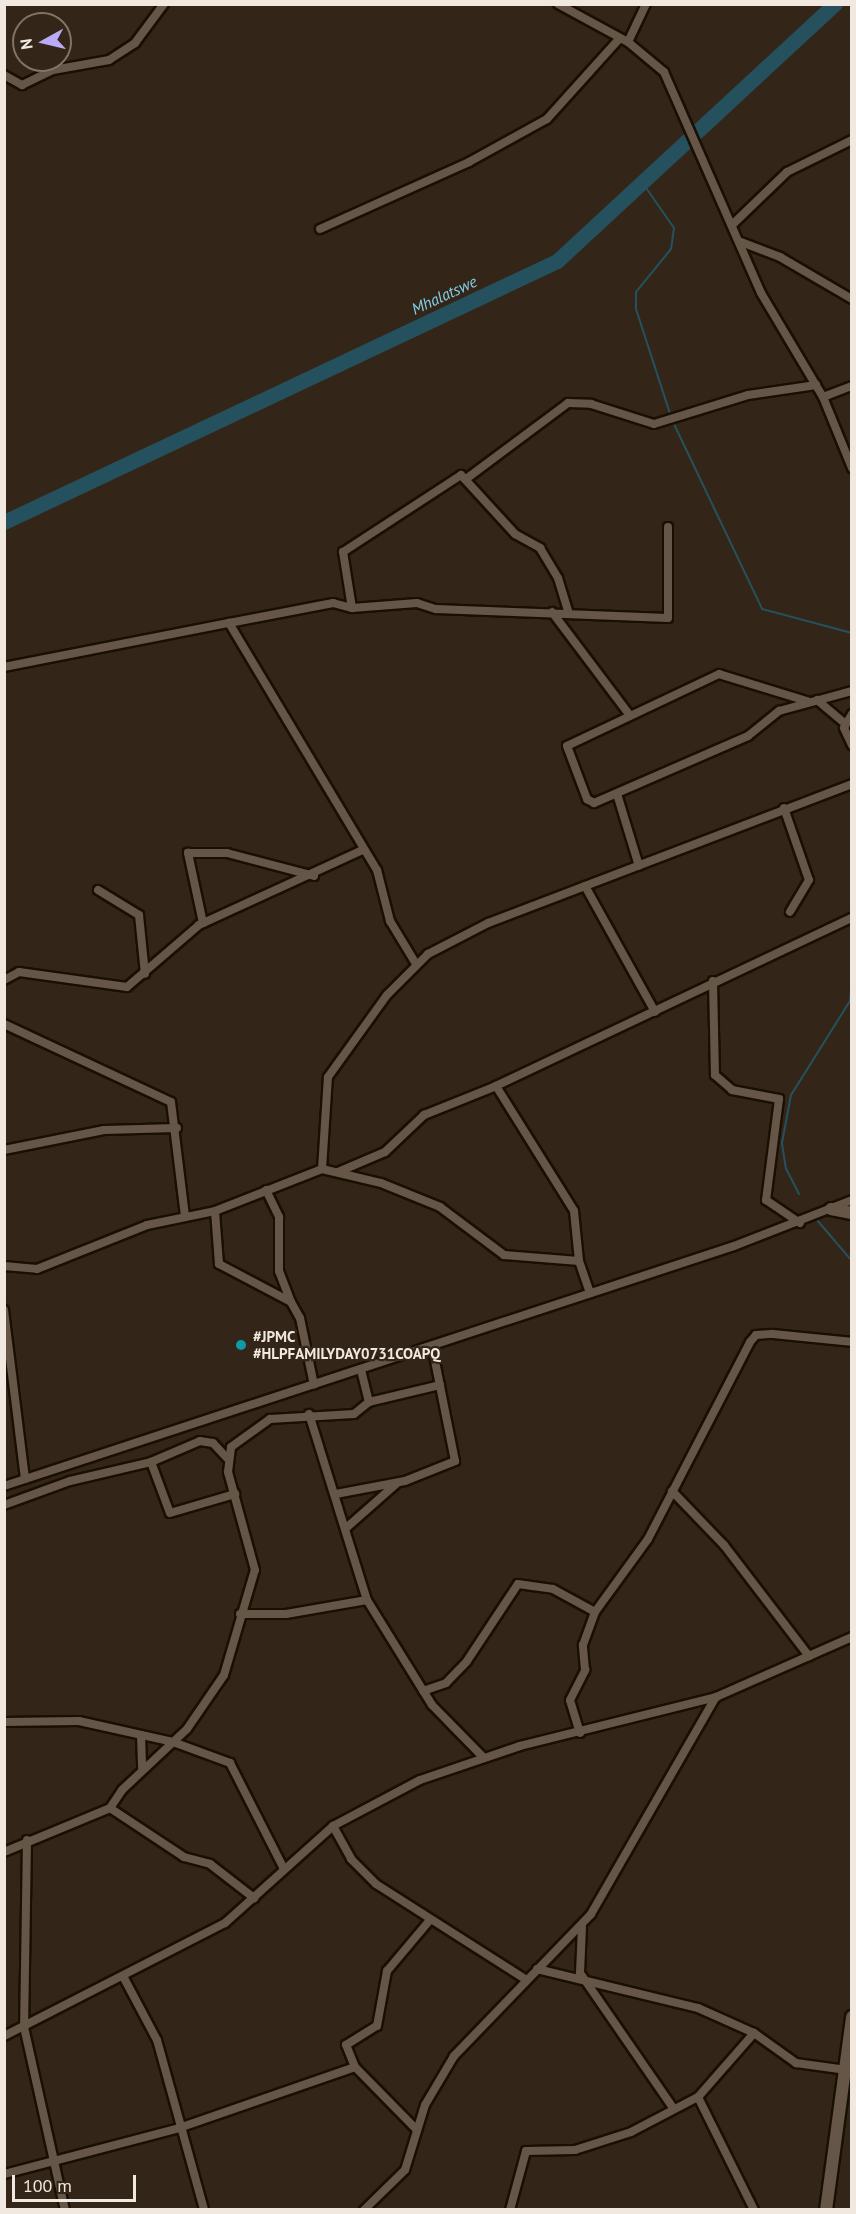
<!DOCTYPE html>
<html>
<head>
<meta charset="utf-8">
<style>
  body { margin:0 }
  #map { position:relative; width:856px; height:2214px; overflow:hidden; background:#332618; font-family:"PT Sans",sans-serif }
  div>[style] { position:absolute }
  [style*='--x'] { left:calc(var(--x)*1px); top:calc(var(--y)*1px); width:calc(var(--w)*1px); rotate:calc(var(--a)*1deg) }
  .stream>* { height:2px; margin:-1px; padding:0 1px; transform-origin:1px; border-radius:1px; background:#25515f }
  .river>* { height:15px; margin:-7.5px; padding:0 7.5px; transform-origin:7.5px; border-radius:7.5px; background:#25515f }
  .roads { filter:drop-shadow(2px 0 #1a0f03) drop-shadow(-2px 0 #1a0f03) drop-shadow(0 2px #1a0f03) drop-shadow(0 -2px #1a0f03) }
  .street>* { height:8px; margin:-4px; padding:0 4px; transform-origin:4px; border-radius:4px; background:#655647 }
  .secondary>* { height:12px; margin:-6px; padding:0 6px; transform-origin:6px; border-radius:6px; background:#655647 }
  .dots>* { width:16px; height:16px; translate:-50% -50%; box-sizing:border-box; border:3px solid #332618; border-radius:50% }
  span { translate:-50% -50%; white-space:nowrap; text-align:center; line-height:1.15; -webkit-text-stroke:4.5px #332618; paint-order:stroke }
  .poi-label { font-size:15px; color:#f1e9e0; font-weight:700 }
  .left { translate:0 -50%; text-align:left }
  .water-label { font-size:16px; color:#83d1e9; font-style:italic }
  .frame { position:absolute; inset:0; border:6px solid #f1e9e0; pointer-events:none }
  .north { position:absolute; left:12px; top:12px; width:60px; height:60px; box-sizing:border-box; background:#332618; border:2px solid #7f7468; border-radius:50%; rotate:262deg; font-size:16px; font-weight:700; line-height:24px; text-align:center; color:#f1e9e0 }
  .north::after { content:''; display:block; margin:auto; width:21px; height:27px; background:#b9abf7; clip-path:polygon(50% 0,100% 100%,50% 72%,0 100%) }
  .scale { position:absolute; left:12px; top:2175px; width:124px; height:27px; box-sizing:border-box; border:3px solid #f1e9e0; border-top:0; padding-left:8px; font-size:18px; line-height:21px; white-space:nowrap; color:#f1e9e0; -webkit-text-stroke:4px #332618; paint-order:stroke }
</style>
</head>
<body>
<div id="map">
  <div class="stream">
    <div style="--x:642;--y:182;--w:56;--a:55.2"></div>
    <div style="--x:674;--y:228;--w:21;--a:98"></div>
    <div style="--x:671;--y:249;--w:55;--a:129.1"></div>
    <div style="--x:636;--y:292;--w:17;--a:90"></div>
    <div style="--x:636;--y:309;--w:114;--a:72"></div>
    <div style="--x:673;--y:422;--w:207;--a:64.5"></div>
    <div style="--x:762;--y:609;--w:93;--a:14.9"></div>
    <div style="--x:799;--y:1194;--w:28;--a:-117"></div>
    <div style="--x:786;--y:1169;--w:26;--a:-99"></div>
    <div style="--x:782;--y:1143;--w:49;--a:-79.4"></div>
    <div style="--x:791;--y:1095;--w:111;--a:-57.9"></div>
    <div style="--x:850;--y:1001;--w:18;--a:-84"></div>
    <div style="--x:817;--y:1220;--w:54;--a:49.5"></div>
  </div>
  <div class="river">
    <div style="--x:4;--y:522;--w:611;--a:-25.27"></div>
    <div style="--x:557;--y:261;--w:379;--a:-42.8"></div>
  </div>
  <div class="roads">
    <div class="street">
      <div style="--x:558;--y:4;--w:80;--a:28.5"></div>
      <div style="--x:628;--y:42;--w:47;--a:39.8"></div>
      <div style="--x:664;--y:72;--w:241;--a:66.3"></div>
      <div style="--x:761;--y:293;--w:121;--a:59.2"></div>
      <div style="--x:823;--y:397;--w:77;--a:67.8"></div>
      <div style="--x:628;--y:42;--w:42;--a:-64.7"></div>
      <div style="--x:4;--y:75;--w:21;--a:29"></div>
      <div style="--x:22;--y:85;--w:34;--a:-26"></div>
      <div style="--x:53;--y:70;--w:57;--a:-10.1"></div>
      <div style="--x:109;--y:60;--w:31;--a:-33"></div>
      <div style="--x:135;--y:43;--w:49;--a:-53.4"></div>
      <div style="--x:733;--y:224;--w:75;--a:-43.9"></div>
      <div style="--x:787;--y:172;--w:72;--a:-26.2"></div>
      <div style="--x:320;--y:229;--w:163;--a:-24.2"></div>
      <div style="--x:469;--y:162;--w:89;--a:-28.9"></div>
      <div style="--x:547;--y:119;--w:108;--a:-48"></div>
      <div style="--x:741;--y:242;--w:42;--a:21"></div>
      <div style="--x:780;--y:257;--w:83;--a:30.3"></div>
      <div style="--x:823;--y:397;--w:31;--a:-21"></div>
      <div style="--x:466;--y:479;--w:127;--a:-36.7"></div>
      <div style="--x:568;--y:403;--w:23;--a:2"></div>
      <div style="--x:591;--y:404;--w:66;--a:17.6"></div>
      <div style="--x:654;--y:424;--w:98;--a:-17.1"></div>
      <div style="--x:748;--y:395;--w:69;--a:-8.4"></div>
      <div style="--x:352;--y:608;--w:57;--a:-99.1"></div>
      <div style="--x:343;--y:552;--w:141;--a:-33.1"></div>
      <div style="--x:461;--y:475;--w:80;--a:47.5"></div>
      <div style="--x:515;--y:534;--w:29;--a:29"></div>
      <div style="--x:540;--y:548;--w:35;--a:59"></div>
      <div style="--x:558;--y:578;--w:34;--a:73"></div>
      <div style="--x:552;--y:612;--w:126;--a:53"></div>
      <div style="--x:229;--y:623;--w:106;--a:-10.9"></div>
      <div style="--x:333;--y:603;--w:20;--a:15"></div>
      <div style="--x:352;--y:608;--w:65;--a:-4.4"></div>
      <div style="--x:417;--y:603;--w:20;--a:18"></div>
      <div style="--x:436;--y:609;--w:232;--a:2.2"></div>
      <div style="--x:668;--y:618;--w:91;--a:-90"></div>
      <div style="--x:4;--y:667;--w:229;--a:-11.1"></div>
      <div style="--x:229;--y:623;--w:288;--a:59.1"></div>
      <div style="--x:377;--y:870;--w:53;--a:75.7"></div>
      <div style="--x:390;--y:921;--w:50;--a:58.8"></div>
      <div style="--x:817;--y:700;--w:35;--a:40"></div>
      <div style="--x:810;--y:702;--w:95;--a:-162.9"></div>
      <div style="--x:719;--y:674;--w:168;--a:154.7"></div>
      <div style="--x:567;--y:746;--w:57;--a:69.3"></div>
      <div style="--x:587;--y:799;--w:8;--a:30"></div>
      <div style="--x:594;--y:803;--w:168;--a:-23.5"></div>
      <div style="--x:748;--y:736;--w:40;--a:-39"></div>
      <div style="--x:779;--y:711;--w:76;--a:-15.3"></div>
      <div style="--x:852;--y:714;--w:16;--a:120"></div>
      <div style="--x:844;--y:728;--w:19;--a:65"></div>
      <div style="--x:617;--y:794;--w:75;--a:73"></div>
      <div style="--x:784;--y:808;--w:76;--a:70.9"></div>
      <div style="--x:809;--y:880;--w:37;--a:121"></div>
      <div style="--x:585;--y:886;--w:144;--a:60.9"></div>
      <div style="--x:98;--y:890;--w:48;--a:31.4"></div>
      <div style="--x:139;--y:915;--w:59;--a:84.2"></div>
      <div style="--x:203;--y:923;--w:72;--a:-102.1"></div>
      <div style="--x:188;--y:853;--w:39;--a:0"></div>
      <div style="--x:227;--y:853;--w:90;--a:14.8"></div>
      <div style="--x:4;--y:980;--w:17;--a:-28"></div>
      <div style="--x:19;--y:972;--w:109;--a:7.9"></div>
      <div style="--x:127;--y:987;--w:95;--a:-40.7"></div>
      <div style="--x:199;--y:925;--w:178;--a:-24.6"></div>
      <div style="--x:713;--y:981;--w:94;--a:88.8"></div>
      <div style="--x:715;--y:1075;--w:23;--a:41"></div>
      <div style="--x:732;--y:1090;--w:48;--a:10.8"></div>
      <div style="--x:779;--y:1099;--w:102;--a:97.3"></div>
      <div style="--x:766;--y:1200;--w:41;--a:34.1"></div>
      <div style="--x:4;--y:1024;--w:184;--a:25"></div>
      <div style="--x:171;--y:1102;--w:115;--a:83"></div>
      <div style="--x:496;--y:1086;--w:147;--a:58"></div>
      <div style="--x:574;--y:1211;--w:50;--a:84.3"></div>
      <div style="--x:579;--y:1261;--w:34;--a:71"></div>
      <div style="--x:4;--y:1150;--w:102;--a:-11.3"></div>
      <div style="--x:104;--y:1130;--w:73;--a:-1.6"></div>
      <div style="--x:322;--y:1169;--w:92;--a:-86.3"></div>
      <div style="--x:328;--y:1077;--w:101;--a:-54.3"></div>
      <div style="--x:387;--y:995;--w:58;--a:-45"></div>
      <div style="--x:428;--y:954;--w:68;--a:-27.3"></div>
      <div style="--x:488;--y:923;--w:390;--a:-20.9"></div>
      <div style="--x:338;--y:1172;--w:51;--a:-23.1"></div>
      <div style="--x:385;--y:1152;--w:54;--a:-43.5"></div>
      <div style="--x:424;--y:1115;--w:78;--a:-21.9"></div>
      <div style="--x:496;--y:1086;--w:394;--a:-25.3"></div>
      <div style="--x:266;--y:1190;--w:30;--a:64"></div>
      <div style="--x:279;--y:1217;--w:54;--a:90"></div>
      <div style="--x:279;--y:1271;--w:33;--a:69"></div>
      <div style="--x:215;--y:1211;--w:53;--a:85.7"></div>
      <div style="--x:219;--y:1264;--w:81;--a:27.8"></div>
      <div style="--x:291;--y:1302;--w:18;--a:61"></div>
      <div style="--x:300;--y:1318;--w:68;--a:78.2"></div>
      <div style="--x:4;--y:1266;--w:33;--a:5"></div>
      <div style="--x:37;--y:1269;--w:118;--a:-21.8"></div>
      <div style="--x:147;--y:1225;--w:69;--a:-11.6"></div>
      <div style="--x:215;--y:1211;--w:115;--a:-21.4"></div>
      <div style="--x:322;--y:1169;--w:61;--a:13.3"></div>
      <div style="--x:381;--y:1183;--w:64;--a:22.1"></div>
      <div style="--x:440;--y:1207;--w:80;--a:36.9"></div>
      <div style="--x:504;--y:1255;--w:75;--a:4.6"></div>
      <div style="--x:4;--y:1310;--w:170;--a:82.9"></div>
      <div style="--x:369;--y:1402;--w:73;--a:-13.5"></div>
      <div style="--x:309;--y:1414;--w:195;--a:72.7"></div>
      <div style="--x:367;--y:1600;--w:123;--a:58.2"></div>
      <div style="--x:432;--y:1705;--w:73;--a:45.6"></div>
      <div style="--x:151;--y:1462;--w:54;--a:69.6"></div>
      <div style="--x:170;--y:1513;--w:68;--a:-16.3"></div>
      <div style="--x:4;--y:1486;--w:768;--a:-18.2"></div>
      <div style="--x:734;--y:1246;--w:127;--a:-21.3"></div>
      <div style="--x:672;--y:1491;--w:75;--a:46.1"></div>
      <div style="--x:724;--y:1545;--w:140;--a:52.6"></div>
      <div style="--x:336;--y:1494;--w:70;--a:-10.7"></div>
      <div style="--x:405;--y:1481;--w:54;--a:-21.8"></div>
      <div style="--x:455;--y:1461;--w:117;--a:-101.3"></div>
      <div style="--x:4;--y:1505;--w:70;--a:-20"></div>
      <div style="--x:70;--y:1481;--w:83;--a:-13.2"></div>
      <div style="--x:151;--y:1462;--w:53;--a:-23.2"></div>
      <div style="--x:200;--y:1441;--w:13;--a:9"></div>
      <div style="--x:213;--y:1443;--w:21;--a:47"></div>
      <div style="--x:346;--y:1528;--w:68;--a:-41.4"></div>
      <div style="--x:240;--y:1614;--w:46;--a:0"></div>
      <div style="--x:286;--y:1614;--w:82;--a:-9.8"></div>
      <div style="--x:423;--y:1691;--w:24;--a:-19"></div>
      <div style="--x:446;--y:1683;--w:30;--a:-46"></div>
      <div style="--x:467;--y:1661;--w:92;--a:-56.5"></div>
      <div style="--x:518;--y:1584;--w:35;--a:8"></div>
      <div style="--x:553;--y:1589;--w:48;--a:28.7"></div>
      <div style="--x:4;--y:1722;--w:75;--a:-0.8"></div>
      <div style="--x:79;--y:1721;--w:96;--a:12.6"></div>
      <div style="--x:173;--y:1742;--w:61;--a:20.2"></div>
      <div style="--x:230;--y:1763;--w:119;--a:63"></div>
      <div style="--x:580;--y:1733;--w:34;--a:-107"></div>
      <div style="--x:570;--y:1700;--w:34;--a:-63"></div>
      <div style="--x:585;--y:1670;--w:25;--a:-95"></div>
      <div style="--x:583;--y:1645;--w:35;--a:-70"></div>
      <div style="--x:595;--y:1612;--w:90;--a:-54"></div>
      <div style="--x:648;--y:1539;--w:222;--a:-62.6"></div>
      <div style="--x:750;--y:1342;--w:9;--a:-49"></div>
      <div style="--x:756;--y:1335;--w:16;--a:-4"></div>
      <div style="--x:772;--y:1334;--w:80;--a:5.7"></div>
      <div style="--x:141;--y:1735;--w:35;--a:88"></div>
      <div style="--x:110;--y:1808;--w:22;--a:-56"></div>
      <div style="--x:122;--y:1790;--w:89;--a:-43.2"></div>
      <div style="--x:187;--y:1729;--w:65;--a:-55.6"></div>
      <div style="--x:224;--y:1675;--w:109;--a:-73.6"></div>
      <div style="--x:255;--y:1570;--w:102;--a:-105.4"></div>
      <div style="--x:228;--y:1472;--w:25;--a:-83"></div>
      <div style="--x:231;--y:1447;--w:48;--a:-35.7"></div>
      <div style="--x:270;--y:1419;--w:84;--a:-3.4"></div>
      <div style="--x:354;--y:1414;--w:19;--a:-39"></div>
      <div style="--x:369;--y:1402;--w:34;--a:-104"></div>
      <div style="--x:333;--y:1826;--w:38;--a:61"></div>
      <div style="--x:351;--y:1859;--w:35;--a:45"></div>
      <div style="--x:376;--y:1884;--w:177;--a:32.5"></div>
      <div style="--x:27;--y:1840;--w:187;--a:90.9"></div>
      <div style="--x:24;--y:2027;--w:188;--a:77.4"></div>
      <div style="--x:4;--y:1852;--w:115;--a:-22.5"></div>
      <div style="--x:110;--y:1808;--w:89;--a:33.5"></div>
      <div style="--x:184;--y:1857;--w:27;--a:15"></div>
      <div style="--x:210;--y:1864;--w:56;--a:37.7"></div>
      <div style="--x:582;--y:1927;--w:46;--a:92.5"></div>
      <div style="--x:580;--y:1973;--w:164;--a:55.4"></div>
      <div style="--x:537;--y:1969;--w:166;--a:13.6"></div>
      <div style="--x:698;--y:2008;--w:61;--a:24.1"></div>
      <div style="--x:754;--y:2033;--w:52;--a:35.5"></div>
      <div style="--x:796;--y:2063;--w:51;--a:7.8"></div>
      <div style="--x:124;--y:1978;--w:70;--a:62"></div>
      <div style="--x:157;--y:2040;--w:176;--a:74.5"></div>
      <div style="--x:4;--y:2036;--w:248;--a:-27.1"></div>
      <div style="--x:225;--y:1923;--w:145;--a:-41.9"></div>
      <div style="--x:333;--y:1826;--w:98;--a:-27.9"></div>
      <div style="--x:420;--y:1780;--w:106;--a:-18.8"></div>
      <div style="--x:520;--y:1746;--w:202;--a:-14"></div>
      <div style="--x:716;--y:1697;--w:149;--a:-23.8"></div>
      <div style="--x:698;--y:2097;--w:126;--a:63.6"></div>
      <div style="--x:417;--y:2130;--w:88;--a:-134.5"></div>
      <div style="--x:355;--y:2067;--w:24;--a:-112"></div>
      <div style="--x:346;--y:2045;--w:36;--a:-32"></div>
      <div style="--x:377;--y:2026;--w:56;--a:-79.7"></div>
      <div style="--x:387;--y:1971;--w:67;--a:-49.9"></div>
      <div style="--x:4;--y:2174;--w:181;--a:-14.7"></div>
      <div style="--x:179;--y:2128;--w:186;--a:-19.1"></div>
      <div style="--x:364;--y:2210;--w:57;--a:-44.3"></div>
      <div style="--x:405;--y:2170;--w:68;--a:-72.9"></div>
      <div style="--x:425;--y:2105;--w:57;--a:-59.4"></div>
      <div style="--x:454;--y:2056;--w:197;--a:-46"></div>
      <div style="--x:591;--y:1914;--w:250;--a:-60.1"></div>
      <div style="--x:510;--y:2210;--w:61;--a:-74.8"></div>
      <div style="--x:526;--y:2151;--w:49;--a:-1.2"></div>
      <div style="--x:575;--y:2150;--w:59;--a:-17.8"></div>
      <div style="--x:631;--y:2132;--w:76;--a:-27.6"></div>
      <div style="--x:698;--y:2097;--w:85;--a:-48.8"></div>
    </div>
    <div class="secondary">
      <div style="--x:831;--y:1209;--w:21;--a:11"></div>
      <div style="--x:826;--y:2210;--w:195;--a:-82.3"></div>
    </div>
  </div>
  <div class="dots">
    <div style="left:241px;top:1345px;background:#0f9aa8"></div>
  </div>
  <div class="poi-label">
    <span class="left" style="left:253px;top:1345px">#JPMC<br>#HLPFAMILYDAY0731COAPQ</span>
  </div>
  <div class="water-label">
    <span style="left:444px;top:295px;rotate:-25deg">Mhalatswe</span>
  </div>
  <div class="frame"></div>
  <div class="north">N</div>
  <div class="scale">100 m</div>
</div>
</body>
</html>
